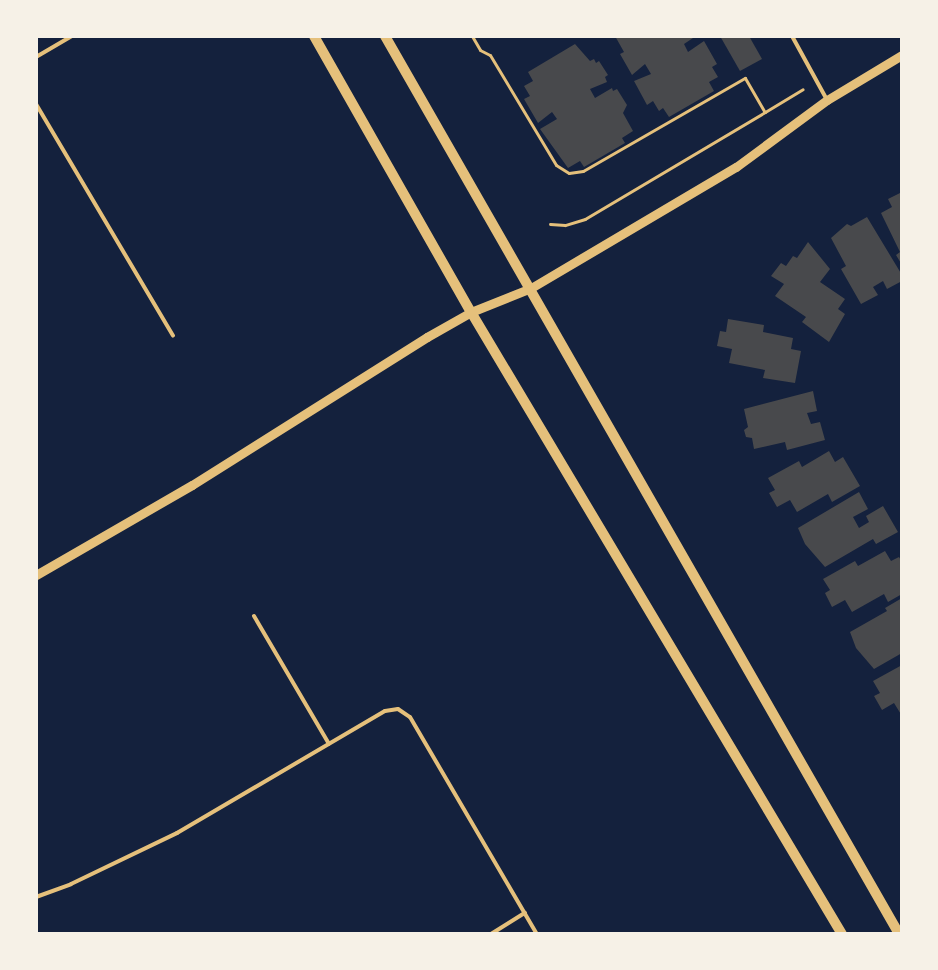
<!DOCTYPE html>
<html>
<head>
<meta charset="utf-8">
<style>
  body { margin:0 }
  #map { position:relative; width:938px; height:970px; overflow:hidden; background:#14213d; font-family:Jost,sans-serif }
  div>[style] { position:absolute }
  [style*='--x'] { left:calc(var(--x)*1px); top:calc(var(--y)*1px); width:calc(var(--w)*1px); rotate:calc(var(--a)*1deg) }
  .building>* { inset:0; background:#48494c }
  .path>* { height:3px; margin:-1.5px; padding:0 1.5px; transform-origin:1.5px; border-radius:1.5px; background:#e5c07b }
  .service>* { height:4px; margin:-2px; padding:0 2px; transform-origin:2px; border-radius:2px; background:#e5c07b }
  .minor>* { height:5px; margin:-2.5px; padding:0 2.5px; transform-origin:2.5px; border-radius:2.5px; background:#e5c07b }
  .tertiary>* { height:9px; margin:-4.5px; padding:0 4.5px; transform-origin:4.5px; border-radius:4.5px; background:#e5c07b }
  .secondary>* { height:10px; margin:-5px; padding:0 5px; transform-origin:5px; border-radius:5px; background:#e5c07b }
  span { translate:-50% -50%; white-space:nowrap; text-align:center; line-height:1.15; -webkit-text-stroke:4px #f6f1e7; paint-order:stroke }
  .frame { position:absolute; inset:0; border:38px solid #f6f1e7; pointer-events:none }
</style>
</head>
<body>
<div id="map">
  <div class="building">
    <div style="clip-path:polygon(615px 36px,696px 36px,684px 44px,688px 52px,704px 41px,717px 64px,712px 67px,718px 77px,709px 82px,714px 91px,669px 117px,663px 108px,659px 111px,653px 101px,647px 105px,634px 81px,651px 74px,645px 64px,632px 75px,620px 54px,624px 52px)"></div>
    <div style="clip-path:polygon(720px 36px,749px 36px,762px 59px,740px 71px)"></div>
    <div style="clip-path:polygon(575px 44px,590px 61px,594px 59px,596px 63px,599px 61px,608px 75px,605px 77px,607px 82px,590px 89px,595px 98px,612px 88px,613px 91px,617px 89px,627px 105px,623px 113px,633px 131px,622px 138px,625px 143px,584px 167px,580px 161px,568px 168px,540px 129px,557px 119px,552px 112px,538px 123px,524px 99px,530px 96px,524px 86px,533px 81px,528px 72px)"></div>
    <div style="clip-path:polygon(902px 192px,902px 265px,896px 255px,900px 252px,881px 213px,892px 207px,888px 199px)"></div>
    <div style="clip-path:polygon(867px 217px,902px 275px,902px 281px,887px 289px,883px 281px,873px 287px,878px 295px,861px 304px,841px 269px,846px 266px,831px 238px,847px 224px,851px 226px)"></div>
    <div style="clip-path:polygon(808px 242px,830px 269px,820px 282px,845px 299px,838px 309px,845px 314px,829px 342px,802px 322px,806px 317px,775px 296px,784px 284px,771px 276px,781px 263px,786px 266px,793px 256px,797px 258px)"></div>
    <div style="clip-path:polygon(728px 319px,764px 325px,763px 332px,793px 338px,791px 349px,801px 351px,795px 383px,763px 378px,765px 370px,729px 363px,732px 349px,717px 346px,720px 331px,726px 332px)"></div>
    <div style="clip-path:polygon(813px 391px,817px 411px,807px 413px,811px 424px,820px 422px,825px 440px,787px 450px,785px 442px,754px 449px,752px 438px,746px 437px,744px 430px,748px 427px,744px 409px)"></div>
    <div style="clip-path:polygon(829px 451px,835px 462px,843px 457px,860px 486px,832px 502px,828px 494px,797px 512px,790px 500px,777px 507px,769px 493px,775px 490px,768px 478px,799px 461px,802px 467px)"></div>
    <div style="clip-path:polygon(859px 492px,868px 509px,853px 517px,859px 528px,869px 522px,866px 516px,883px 506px,898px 532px,876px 544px,873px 539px,825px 567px,805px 544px,798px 528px)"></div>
    <div style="clip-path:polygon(885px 551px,891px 561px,899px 557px,902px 562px,902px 594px,888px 602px,884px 594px,852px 612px,845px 600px,832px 607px,825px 593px,830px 590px,823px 579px,855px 561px,858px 566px)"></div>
    <div style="clip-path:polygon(902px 598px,902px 653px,874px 669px,856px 648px,850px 632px,887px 611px,885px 608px)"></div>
    <div style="clip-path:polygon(902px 665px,902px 716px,894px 703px,882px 710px,874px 696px,880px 693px,873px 681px)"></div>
  </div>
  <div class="path">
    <div style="--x:472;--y:36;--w:16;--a:60"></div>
    <div style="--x:480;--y:50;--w:11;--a:27"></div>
    <div style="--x:490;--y:55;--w:128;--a:59"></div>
    <div style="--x:556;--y:165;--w:15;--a:32"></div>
    <div style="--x:569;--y:173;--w:14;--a:-8"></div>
    <div style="--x:583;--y:171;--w:187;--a:-29.9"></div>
    <div style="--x:745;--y:78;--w:39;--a:60"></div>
    <div style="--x:765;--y:112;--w:209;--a:149.3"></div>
    <div style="--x:585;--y:219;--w:21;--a:163"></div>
    <div style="--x:565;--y:225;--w:15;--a:-176"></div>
    <div style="--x:765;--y:112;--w:44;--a:-31.2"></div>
  </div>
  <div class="service">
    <div style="--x:792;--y:36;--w:73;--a:61.3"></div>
    <div style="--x:36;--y:57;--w:42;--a:-30.3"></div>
    <div style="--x:36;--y:104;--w:269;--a:59.4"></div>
    <div style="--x:254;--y:616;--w:148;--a:59.6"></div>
    <div style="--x:36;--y:897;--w:37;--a:-20"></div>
    <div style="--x:71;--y:884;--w:118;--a:-25.7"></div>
    <div style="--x:177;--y:833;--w:241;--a:-30.4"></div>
    <div style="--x:385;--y:711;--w:13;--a:-9"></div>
    <div style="--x:398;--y:709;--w:14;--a:34"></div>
    <div style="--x:410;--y:717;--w:251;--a:59.7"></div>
    <div style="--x:491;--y:934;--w:40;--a:-32"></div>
  </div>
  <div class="minor">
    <div style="--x:902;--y:365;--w:11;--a:90"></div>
  </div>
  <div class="tertiary">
    <div style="--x:36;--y:575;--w:180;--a:-30"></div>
    <div style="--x:192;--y:485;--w:278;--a:-32.2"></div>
    <div style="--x:427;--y:337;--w:51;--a:-29.6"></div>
    <div style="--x:471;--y:312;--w:65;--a:-21.8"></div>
    <div style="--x:531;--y:288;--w:238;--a:-30.6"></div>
    <div style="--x:736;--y:167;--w:113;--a:-36.4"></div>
    <div style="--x:827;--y:100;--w:87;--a:-31"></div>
  </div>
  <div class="secondary">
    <div style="--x:314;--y:36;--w:318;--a:60.4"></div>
    <div style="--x:471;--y:312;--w:724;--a:59.19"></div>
    <div style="--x:385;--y:36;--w:1035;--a:60.21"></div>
  </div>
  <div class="frame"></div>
</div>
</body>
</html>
